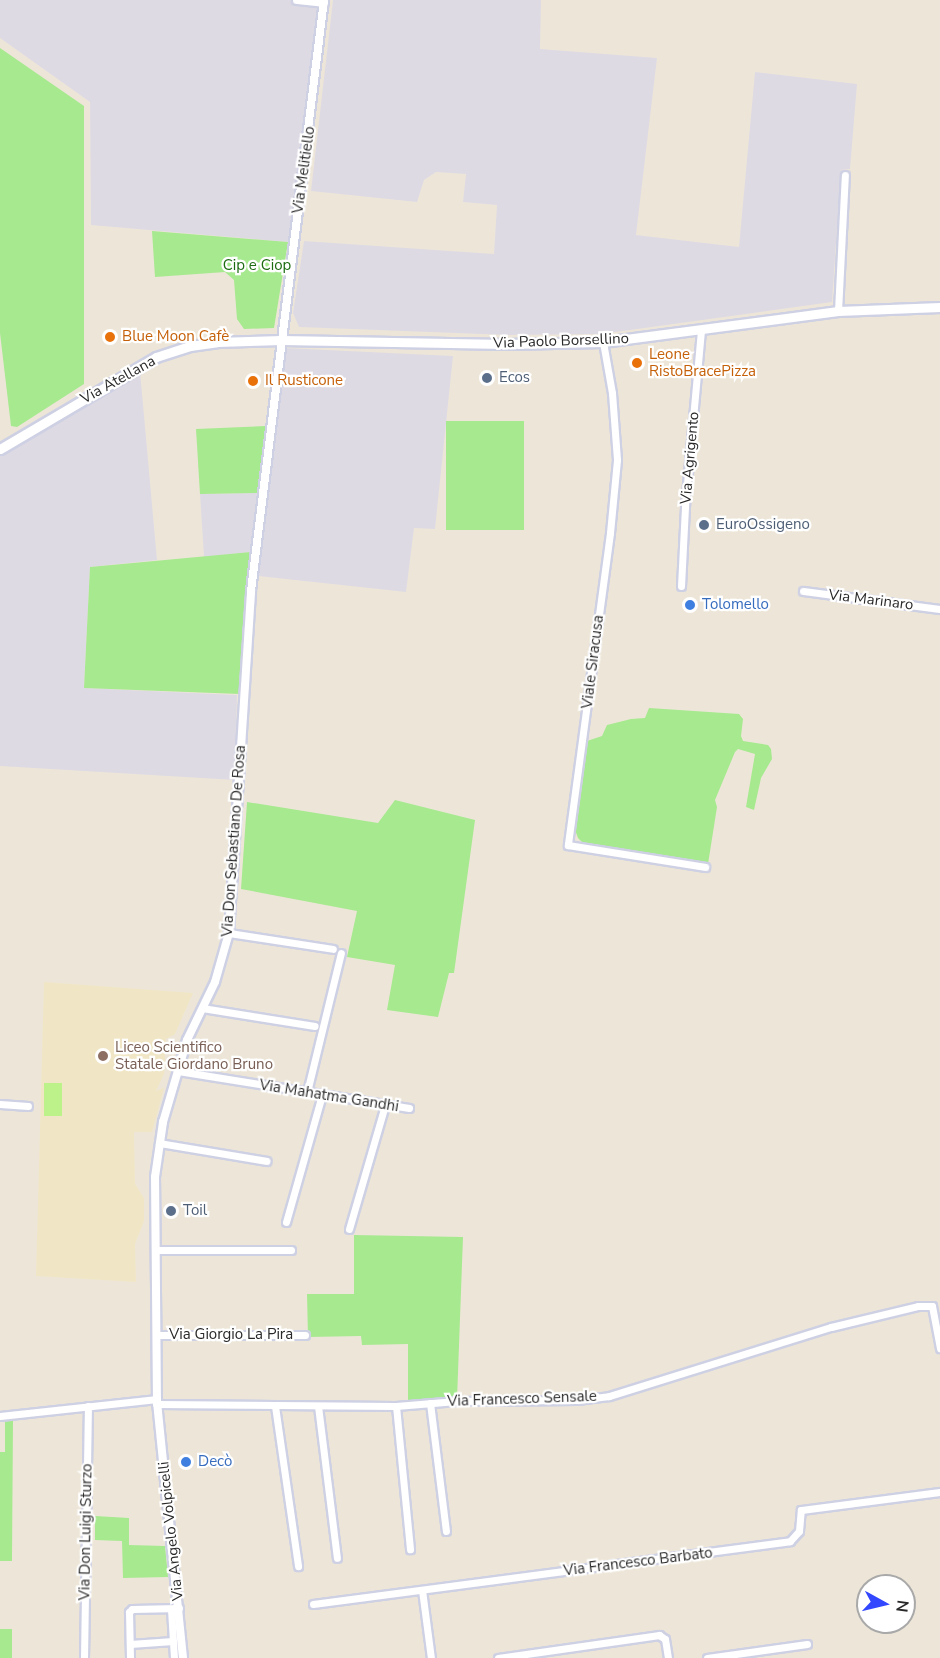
<!DOCTYPE html>
<html>
<head>
<meta charset="utf-8">
<style>
  body { margin:0 }
  #map { position:relative; width:940px; height:1658px; overflow:hidden; background:#ede6d8; font-family:"Nunito Sans",sans-serif }
  div>[style] { position:absolute }
  [style*='--x'] { left:calc(var(--x)*1px); top:calc(var(--y)*1px); width:calc(var(--w)*1px); rotate:calc(var(--a)*1deg) }
  .industrial>* { inset:0; background:#dedae4 }
  .education>* { inset:0; background:#f0e6c6 }
  .green>* { inset:0; background:#a6e98f; transform-origin:0 0 }
  .pitch>* { inset:0; background:#bcf289; transform-origin:0 0 }
  .roads { filter:drop-shadow(2px 0 #ced0e3) drop-shadow(-2px 0 #ced0e3) drop-shadow(0 2px #ced0e3) drop-shadow(0 -2px #ced0e3) }
  .minor>* { height:7px; margin:-3.5px; padding:0 3.5px; transform-origin:3.5px; border-radius:3.5px; background:#fff }
  .tertiary>* { height:8px; margin:-4px; padding:0 4px; transform-origin:4px; border-radius:4px; background:#fff }
  .secondary>* { height:9px; margin:-4.5px; padding:0 4.5px; transform-origin:4.5px; border-radius:4.5px; background:#fff }
  .dots>* { width:16px; height:16px; translate:-50% -50%; box-sizing:border-box; border:3px solid #fff; border-radius:50% }
  span { translate:-50% -50%; white-space:nowrap; text-align:center; line-height:1.15; -webkit-text-stroke:4.5px #fff; paint-order:stroke }
  .street-label { font-size:15px; color:#292929 }
  .park-label { font-size:15px; color:#1d6c12 }
  .food-label { font-size:15px; color:#c56008 }
  .left { translate:0 -50%; text-align:left }
  .service-label { font-size:15px; color:#4e5e75 }
  .shop-label { font-size:15px; color:#366cbe }
  .education-label { font-size:15px; color:#785e54 }
  .north { position:absolute; left:856px; top:1574px; width:60px; height:60px; box-sizing:border-box; background:#fff; border:2px solid #a9a9a9; border-radius:50%; rotate:98deg; font-size:16px; font-weight:700; line-height:24px; text-align:center; color:#292929 }
  .north::after { content:''; display:block; margin:auto; width:21px; height:27px; background:#3347ff; clip-path:polygon(50% 0,100% 100%,50% 72%,0 100%) }
</style>
</head>
<body>
<div id="map">
  <div class="industrial">
    <div style="clip-path:polygon(0 0,318px 0,312px 67px,288px 242px,91px 225px,90px 102px,0 38px)"></div>
    <div style="clip-path:polygon(333px 0,541px 0,540px 49px,657px 58px,636px 235px,739px 247px,755px 72px,857px 84px,850px 169px,841px 170px,832px 302px,601px 334px,508px 335px,299px 327px,293px 313px,304px 241px,494px 254px,497px 205px,463px 202px,466px 174px,436px 172px,424px 180px,417px 202px,311px 191px)"></div>
    <div style="clip-path:polygon(285px 348px,453px 356px,435px 529px,414px 528px,406px 592px,258px 576px)"></div>
    <div style="clip-path:polygon(140px 371px,157px 560px,90px 567px,84px 688px,237px 695px,235px 780px,0 766px,0 454px)"></div>
    <div style="clip-path:polygon(258px 493px,251px 552px,204px 557px,200px 494px)"></div>
  </div>
  <div class="education">
    <div style="clip-path:polygon(44px 982px,193px 993px,175px 1034px,166px 1039px,164px 1074px,156px 1091px,164px 1088px,152px 1132px,134px 1132px,135px 1184px,144px 1198px,144px 1221px,135px 1244px,136px 1282px,36px 1276px)"></div>
  </div>
  <div class="green">
    <div style="clip-path:polygon(0 48px,84px 106px,84px 384px,17px 427px,11px 426px,0 333px)"></div>
    <div style="clip-path:polygon(152px 231px,288px 242px,274px 328px,244px 329px,237px 319px,234px 280px,225px 272px,155px 277px)"></div>
    <div style="left:446px;top:421px;width:78px;height:109px"></div>
    <div style="clip-path:polygon(266px 426px,258px 493px,200px 494px,196px 429px)"></div>
    <div style="clip-path:polygon(251px 552px,243px 625px,240px 694px,84px 688px,90px 567px)"></div>
    <div style="clip-path:polygon(649px 708px,739px 714px,743px 719px,741px 736px,743px 741px,768px 745px,771px 749px,772px 759px,761px 778px,754px 810px,746px 807px,755px 754px,738px 749px,735px 752px,715px 800px,717px 807px,708px 864px,584px 844px,578px 838px,574px 827px,587px 741px,602px 736px,607px 725px,631px 719px,645px 718px)"></div>
    <div style="clip-path:polygon(395px 800px,475px 820px,454px 973px,449px 973px,438px 1017px,387px 1010px,395px 965px,347px 957px,357px 911px,241px 889px,247px 802px,378px 823px)"></div>
    <div style="clip-path:polygon(354px 1235px,463px 1237px,457px 1400px,408px 1401px,408px 1344px,362px 1345px,361px 1336px,308px 1337px,307px 1294px,354px 1294px)"></div>
    <div style="clip-path:polygon(5px 1419px,13px 1419px,12px 1561px,0 1561px,0 1452px,5px 1452px)"></div>
    <div style="clip-path:polygon(95px 1516px,129px 1518px,129px 1545px,165px 1546px,168px 1577px,123px 1578px,122px 1541px,95px 1540px)"></div>
    <div style="left:0;top:1629px;width:12px;height:29px"></div>
  </div>
  <div class="pitch">
    <div style="left:44px;top:1083px;width:18px;height:33px"></div>
  </div>
  <div class="roads">
    <div class="minor">
      <div style="--x:296;--y:0;--w:28;--a:6"></div>
      <div style="--x:838;--y:311;--w:136;--a:-87.1"></div>
      <div style="--x:603;--y:342;--w:52;--a:80"></div>
      <div style="--x:612;--y:393;--w:67;--a:85.7"></div>
      <div style="--x:617;--y:460;--w:73;--a:95.5"></div>
      <div style="--x:610;--y:533;--w:315;--a:97.7"></div>
      <div style="--x:568;--y:845;--w:139;--a:9.1"></div>
      <div style="--x:681;--y:586;--w:80;--a:-87.1"></div>
      <div style="--x:685;--y:506;--w:177;--a:-84.8"></div>
      <div style="--x:803;--y:591;--w:138;--a:7.5"></div>
      <div style="--x:229;--y:933;--w:105;--a:8.7"></div>
      <div style="--x:202;--y:1008;--w:114;--a:9.1"></div>
      <div style="--x:178;--y:1071;--w:234;--a:9.1"></div>
      <div style="--x:307;--y:1092;--w:143;--a:-76.3"></div>
      <div style="--x:0;--y:1104;--w:28;--a:4"></div>
      <div style="--x:159;--y:1143;--w:109;--a:9.5"></div>
      <div style="--x:286;--y:1222;--w:132;--a:-74.2"></div>
      <div style="--x:349;--y:1229;--w:129;--a:-73.8"></div>
      <div style="--x:156;--y:1250;--w:135;--a:0"></div>
      <div style="--x:157;--y:1335;--w:148;--a:0"></div>
      <div style="--x:430;--y:1403;--w:129;--a:82.9"></div>
      <div style="--x:157;--y:1404;--w:239;--a:0.5"></div>
      <div style="--x:396;--y:1406;--w:61;--a:-4.7"></div>
      <div style="--x:457;--y:1401;--w:120;--a:-0.5"></div>
      <div style="--x:577;--y:1400;--w:32;--a:-7"></div>
      <div style="--x:609;--y:1396;--w:232;--a:-17.3"></div>
      <div style="--x:831;--y:1327;--w:89;--a:-13.6"></div>
      <div style="--x:918;--y:1306;--w:14;--a:0"></div>
      <div style="--x:932;--y:1306;--w:43;--a:79.2"></div>
      <div style="--x:275;--y:1406;--w:162;--a:81.8"></div>
      <div style="--x:318;--y:1406;--w:153;--a:82.9"></div>
      <div style="--x:396;--y:1406;--w:144;--a:84.4"></div>
      <div style="--x:0;--y:1416;--w:158;--a:-6.2"></div>
      <div style="--x:422;--y:1590;--w:69;--a:82.5"></div>
      <div style="--x:313;--y:1604;--w:481;--a:-7.5"></div>
      <div style="--x:790;--y:1541;--w:13;--a:-48"></div>
      <div style="--x:799;--y:1531;--w:21;--a:-85"></div>
      <div style="--x:801;--y:1510;--w:140;--a:-7.4"></div>
      <div style="--x:171;--y:1609;--w:49;--a:86.5"></div>
      <div style="--x:130;--y:1644;--w:43;--a:-4"></div>
      <div style="--x:84;--y:1658;--w:252;--a:-89.1"></div>
      <div style="--x:130;--y:1658;--w:46;--a:-91.2"></div>
      <div style="--x:129;--y:1612;--w:4;--a:-45"></div>
      <div style="--x:132;--y:1609;--w:47;--a:-1.2"></div>
      <div style="--x:498;--y:1658;--w:163;--a:-8.1"></div>
      <div style="--x:659;--y:1635;--w:7;--a:34"></div>
      <div style="--x:665;--y:1639;--w:19;--a:81"></div>
      <div style="--x:707;--y:1658;--w:101;--a:-8"></div>
    </div>
    <div class="tertiary">
      <div style="--x:183;--y:1658;--w:255;--a:-95.8"></div>
      <div style="--x:157;--y:1404;--w:227;--a:-90.5"></div>
      <div style="--x:155;--y:1177;--w:56;--a:-81.7"></div>
      <div style="--x:163;--y:1122;--w:85;--a:-73.7"></div>
      <div style="--x:187;--y:1040;--w:64;--a:-64.2"></div>
      <div style="--x:215;--y:982;--w:51;--a:-74.1"></div>
      <div style="--x:229;--y:933;--w:343;--a:-86.3"></div>
      <div style="--x:251;--y:591;--w:595;--a:-82.96"></div>
    </div>
    <div class="secondary">
      <div style="--x:0;--y:449;--w:181;--a:-30.5"></div>
      <div style="--x:156;--y:357;--w:36;--a:-18"></div>
      <div style="--x:190;--y:346;--w:27;--a:-8"></div>
      <div style="--x:217;--y:342;--w:64;--a:-1.8"></div>
      <div style="--x:281;--y:340;--w:225;--a:1"></div>
      <div style="--x:506;--y:344;--w:97;--a:-1.2"></div>
      <div style="--x:603;--y:342;--w:237;--a:-7.5"></div>
      <div style="--x:838;--y:311;--w:102;--a:-2.2"></div>
    </div>
  </div>
  <div class="dots">
    <div style="left:110px;top:337px;background:#e8710a"></div>
    <div style="left:637px;top:363px;background:#e8710a"></div>
    <div style="left:487px;top:378px;background:#5c6f8a"></div>
    <div style="left:253px;top:381px;background:#e8710a"></div>
    <div style="left:704px;top:525px;background:#5c6f8a"></div>
    <div style="left:690px;top:605px;background:#3f7fe0"></div>
    <div style="left:103px;top:1056px;background:#8d6e63"></div>
    <div style="left:171px;top:1211px;background:#5c6f8a"></div>
    <div style="left:186px;top:1462px;background:#3f7fe0"></div>
  </div>
  <div class="street-label">
    <span style="left:304px;top:170px;rotate:-82deg">Via Melitiello</span>
    <span style="left:561px;top:341px;rotate:-2deg">Via Paolo Borsellino</span>
    <span style="left:118px;top:380px;rotate:-29deg">Via Atellana</span>
    <span style="left:690px;top:458px;rotate:-85deg">Via Agrigento</span>
    <span style="left:871px;top:600px;rotate:7deg">Via Marinaro</span>
    <span style="left:593px;top:662px;rotate:-83deg">Viale Siracusa</span>
    <span style="left:234px;top:841px;rotate:-86deg">Via Don Sebastiano De Rosa</span>
    <span style="left:329px;top:1096px;rotate:9deg">Via Mahatma Gandhi</span>
    <span style="left:231px;top:1335px">Via Giorgio La Pira</span>
    <span style="left:522px;top:1399px;rotate:-2deg">Via Francesco Sensale</span>
    <span style="left:171px;top:1531px;rotate:-96deg">Via Angelo Volpicelli</span>
    <span style="left:86px;top:1532px;rotate:-89deg">Via Don Luigi Sturzo</span>
    <span style="left:638px;top:1562px;rotate:-7deg">Via Francesco Barbato</span>
  </div>
  <div class="park-label">
    <span style="left:257px;top:266px">Cip e Ciop</span>
  </div>
  <div class="food-label">
    <span class="left" style="left:122px;top:337px">Blue Moon Cafè</span>
    <span class="left" style="left:649px;top:363px">Leone<br>RistoBracePizza</span>
    <span class="left" style="left:265px;top:381px">Il Rusticone</span>
  </div>
  <div class="service-label">
    <span class="left" style="left:499px;top:378px">Ecos</span>
    <span class="left" style="left:716px;top:525px">EuroOssigeno</span>
    <span class="left" style="left:183px;top:1211px">Toil</span>
  </div>
  <div class="shop-label">
    <span class="left" style="left:702px;top:605px">Tolomello</span>
    <span class="left" style="left:198px;top:1462px">Decò</span>
  </div>
  <div class="education-label">
    <span class="left" style="left:115px;top:1056px">Liceo Scientifico<br>Statale Giordano Bruno</span>
  </div>
  <div class="north">N</div>
</div>
</body>
</html>
